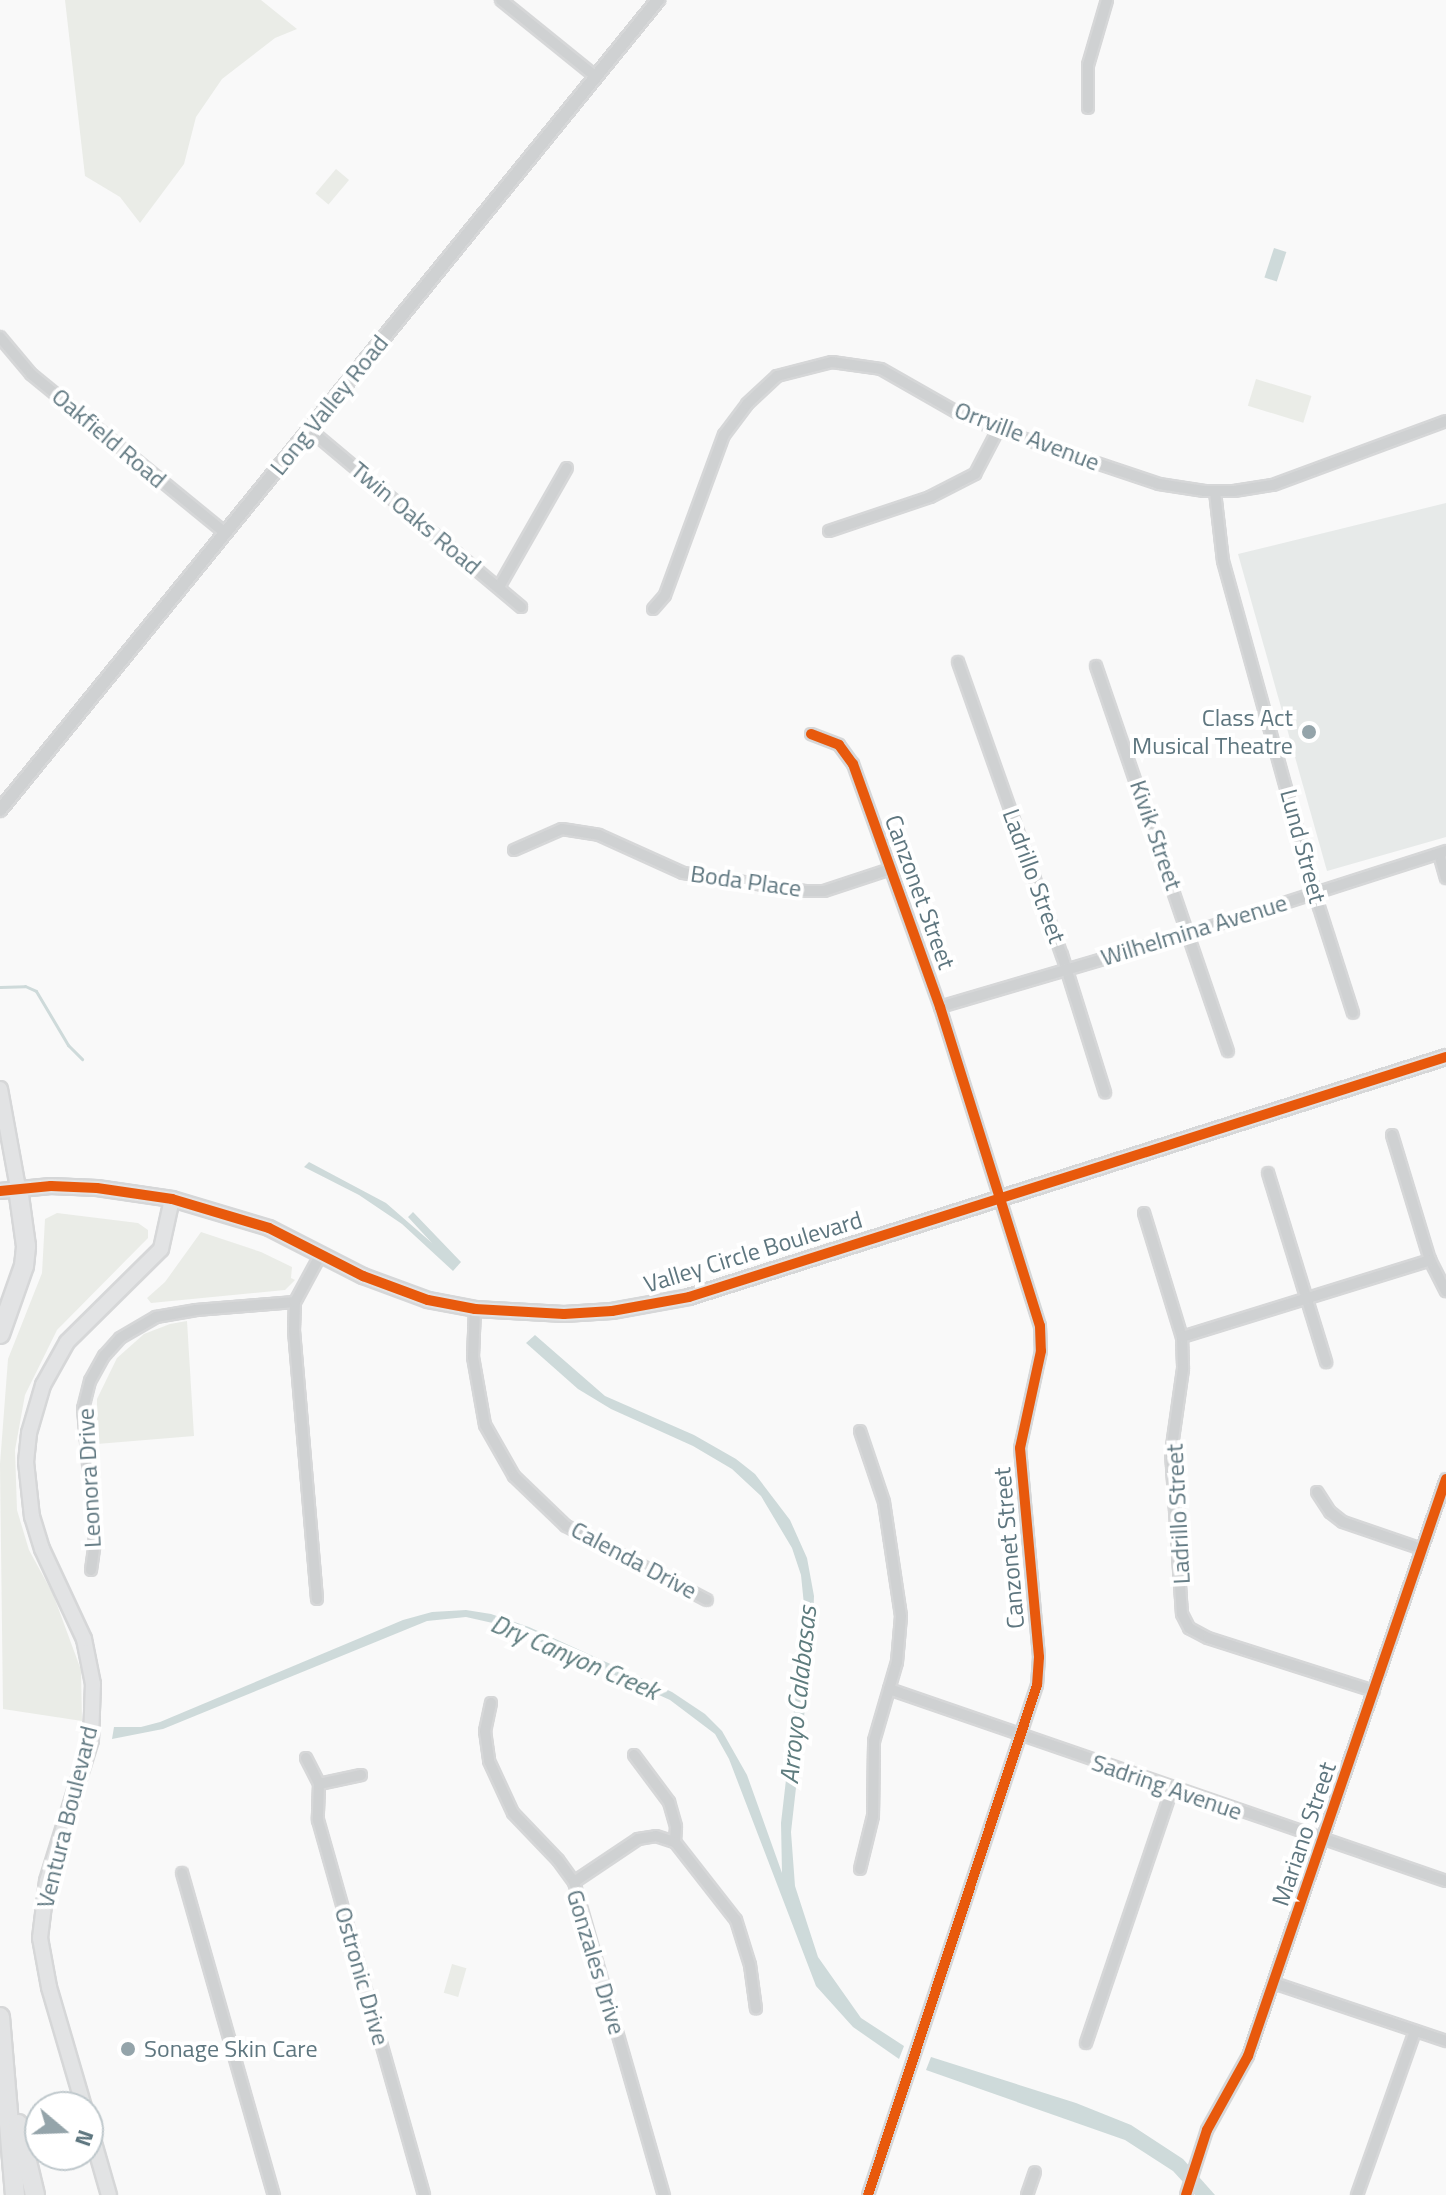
<!DOCTYPE html>
<html>
<head>
<meta charset="utf-8">
<style>
  body { margin:0 }
  #map { position:relative; width:1446px; height:2195px; overflow:hidden; background:#f9f9f9; font-family:"Titillium Web",sans-serif }
  div>[style] { position:absolute }
  [style*='--x'] { left:calc(var(--x)*1px); top:calc(var(--y)*1px); width:calc(var(--w)*1px); rotate:calc(var(--a)*1deg) }
  .built>* { inset:0; background:#e7eae9 }
  .green>* { inset:0; background:#eaece7; transform-origin:0 0 }
  .water>* { inset:0; background:#cedada; transform-origin:0 0 }
  .stream>* { height:3px; margin:-1.5px; padding:0 1.5px; transform-origin:1.5px; border-radius:1.5px; background:#cedada }
  .roads { filter:drop-shadow(2px 0 #d6d7d8) drop-shadow(-2px 0 #d6d7d8) drop-shadow(0 2px #d6d7d8) drop-shadow(0 -2px #d6d7d8) }
  .minor>* { height:10px; margin:-5px; padding:0 5px; transform-origin:5px; border-radius:5px; background:#cfd1d2 }
  .tertiary>* { height:12px; margin:-6px; padding:0 6px; transform-origin:6px; border-radius:6px; background:#cfd1d2 }
  .secondary>* { height:14px; margin:-7px; padding:0 7px; transform-origin:7px; border-radius:7px; background:#e2e3e4 }
  .motorway>* { height:18px; margin:-9px; padding:0 9px; transform-origin:9px; border-radius:9px; background:#e2e3e4 }
  .cycleway>* { height:10px; margin:-5px; padding:0 5px; transform-origin:5px; border-radius:5px; background:#e8590c }
  .dots>* { width:22px; height:22px; translate:-50% -50%; box-sizing:border-box; border:4px solid #fff; border-radius:50% }
  span { translate:-50% -50%; white-space:nowrap; text-align:center; line-height:1.15; -webkit-text-stroke:8px #fff; paint-order:stroke }
  .street-label { font-size:24px; color:#5e767f }
  .poi-label { font-size:24px; color:#5e767f }
  .right { translate:-100% -50%; text-align:right }
  .left { translate:0 -50%; text-align:left }
  .water-label { font-size:26px; color:#5e7c7e; font-style:italic }
  .north { position:absolute; left:24px; top:2091px; width:80px; height:80px; box-sizing:border-box; background:#fff; border:2px solid #bfc8cc; border-radius:50%; rotate:109deg; font-size:22px; font-weight:700; line-height:32px; text-align:center; color:#5e767f }
  .north::after { content:''; display:block; margin:auto; width:28px; height:36px; background:#94a4aa; clip-path:polygon(50% 0,100% 100%,50% 72%,0 100%) }
</style>
</head>
<body>
<div id="map">
  <div class="built">
    <div style="clip-path:polygon(1446px 503px,1446px 837px,1327px 871px,1238px 554px)"></div>
  </div>
  <div class="green">
    <div style="clip-path:polygon(65px 0,261px 0,297px 29px,275px 38px,222px 79px,196px 117px,184px 164px,140px 223px,120px 197px,85px 176px)"></div>
    <div style="left:336px;top:169px;width:17px;height:32px;rotate:40deg"></div>
    <div style="left:1256px;top:379px;width:58px;height:28px;rotate:17deg"></div>
    <div style="clip-path:polygon(57px 1213px,138px 1223px,148px 1230px,148px 1238px,57px 1330px,25px 1395px,15px 1450px,17px 1510px,29px 1550px,53px 1594px,81px 1670px,82px 1721px,3px 1709px,0 1464px,8px 1359px,42px 1273px,45px 1219px)"></div>
    <div style="clip-path:polygon(201px 1232px,261px 1252px,292px 1267px,291px 1278px,295px 1280px,285px 1290px,151px 1303px,147px 1298px,165px 1282px)"></div>
    <div style="clip-path:polygon(187px 1321px,194px 1436px,97px 1444px,97px 1399px,117px 1358px,144px 1334px,170px 1324px)"></div>
    <div style="left:452px;top:1964px;width:15px;height:30px;rotate:16deg"></div>
  </div>
  <div class="water">
    <div style="left:1274px;top:248px;width:13px;height:31px;rotate:18deg"></div>
    <div style="clip-path:polygon(309px 1162px,386px 1203px,432px 1243px,408px 1217px,413px 1212px,461px 1262px,453px 1271px,402px 1224px,359px 1195px,304px 1167px)"></div>
    <div style="clip-path:polygon(535px 1335px,605px 1396px,694px 1435px,736px 1459px,755px 1474px,790px 1520px,807px 1558px,814px 1596px,812px 1646px,791px 1832px,795px 1886px,818px 1957px,861px 2018px,904px 2046px,899px 2059px,853px 2027px,816px 1986px,729px 1759px,715px 1734px,670px 1700px,506px 1626px,466px 1617px,427px 1621px,163px 1729px,112px 1739px,114px 1727px,141px 1727px,160px 1722px,403px 1620px,432px 1612px,466px 1610px,491px 1614px,529px 1627px,672px 1692px,705px 1714px,722px 1731px,747px 1775px,782px 1873px,781px 1823px,805px 1615px,801px 1575px,792px 1548px,761px 1496px,732px 1469px,693px 1446px,611px 1409px,578px 1389px,526px 1343px)"></div>
    <div style="clip-path:polygon(931px 2057px,1076px 2103px,1131px 2125px,1183px 2159px,1215px 2195px,1195px 2195px,1173px 2171px,1125px 2140px,926px 2070px)"></div>
  </div>
  <div class="stream">
    <div style="--x:0;--y:987;--w:25;--a:-2"></div>
    <div style="--x:25;--y:986;--w:12;--a:24"></div>
    <div style="--x:36;--y:991;--w:63;--a:59.3"></div>
    <div style="--x:68;--y:1045;--w:20;--a:45"></div>
  </div>
  <div class="roads">
    <div class="minor">
      <div style="--x:501;--y:0;--w:122;--a:39"></div>
      <div style="--x:1088;--y:108;--w:43;--a:-90"></div>
      <div style="--x:1088;--y:65;--w:68;--a:-73.7"></div>
      <div style="--x:0;--y:337;--w:48;--a:50"></div>
      <div style="--x:31;--y:374;--w:251;--a:39.3"></div>
      <div style="--x:309;--y:429;--w:277;--a:40"></div>
      <div style="--x:1215;--y:492;--w:69;--a:83.4"></div>
      <div style="--x:1223;--y:561;--w:359;--a:74.5"></div>
      <div style="--x:1319;--y:907;--w:111;--a:72.2"></div>
      <div style="--x:829;--y:531;--w:107;--a:-18.6"></div>
      <div style="--x:930;--y:497;--w:51;--a:-27.1"></div>
      <div style="--x:975;--y:474;--w:50;--a:-62.4"></div>
      <div style="--x:499;--y:587;--w:137;--a:-60.3"></div>
      <div style="--x:653;--y:609;--w:18;--a:-49"></div>
      <div style="--x:665;--y:595;--w:171;--a:-69.8"></div>
      <div style="--x:724;--y:435;--w:39;--a:-53"></div>
      <div style="--x:747;--y:404;--w:41;--a:-43"></div>
      <div style="--x:777;--y:376;--w:57;--a:-14.3"></div>
      <div style="--x:832;--y:362;--w:49;--a:8.1"></div>
      <div style="--x:881;--y:369;--w:89;--a:29.7"></div>
      <div style="--x:958;--y:413;--w:43;--a:23"></div>
      <div style="--x:998;--y:430;--w:170;--a:18.5"></div>
      <div style="--x:1159;--y:484;--w:46;--a:8.8"></div>
      <div style="--x:1204;--y:491;--w:30;--a:0"></div>
      <div style="--x:1234;--y:491;--w:39;--a:-9"></div>
      <div style="--x:1273;--y:485;--w:184;--a:-20.3"></div>
      <div style="--x:958;--y:662;--w:311;--a:70.5"></div>
      <div style="--x:1062;--y:955;--w:144;--a:72.6"></div>
      <div style="--x:1096;--y:666;--w:407;--a:71.1"></div>
      <div style="--x:811;--y:734;--w:30;--a:21"></div>
      <div style="--x:839;--y:745;--w:24;--a:54"></div>
      <div style="--x:853;--y:764;--w:258;--a:70.3"></div>
      <div style="--x:940;--y:1007;--w:334;--a:72.6"></div>
      <div style="--x:1040;--y:1326;--w:25;--a:88"></div>
      <div style="--x:1041;--y:1351;--w:99;--a:102.2"></div>
      <div style="--x:1020;--y:1448;--w:210;--a:84.8"></div>
      <div style="--x:1039;--y:1657;--w:28;--a:94"></div>
      <div style="--x:1037;--y:1685;--w:537;--a:108.33"></div>
      <div style="--x:514;--y:850;--w:52;--a:-23.6"></div>
      <div style="--x:562;--y:829;--w:37;--a:9"></div>
      <div style="--x:599;--y:835;--w:92;--a:24.3"></div>
      <div style="--x:683;--y:873;--w:123;--a:8.4"></div>
      <div style="--x:805;--y:891;--w:19;--a:0"></div>
      <div style="--x:824;--y:891;--w:71;--a:-18.2"></div>
      <div style="--x:1439;--y:854;--w:25;--a:74"></div>
      <div style="--x:940;--y:1007;--w:262;--a:-16.4"></div>
      <div style="--x:1191;--y:933;--w:268;--a:-17.8"></div>
      <div style="--x:1392;--y:1135;--w:131;--a:73.1"></div>
      <div style="--x:1430;--y:1260;--w:35;--a:63"></div>
      <div style="--x:1268;--y:1173;--w:198;--a:72.9"></div>
      <div style="--x:1144;--y:1213;--w:130;--a:73"></div>
      <div style="--x:1182;--y:1337;--w:32;--a:88"></div>
      <div style="--x:1183;--y:1369;--w:85;--a:98.1"></div>
      <div style="--x:1171;--y:1453;--w:161;--a:86.1"></div>
      <div style="--x:1182;--y:1614;--w:16;--a:63"></div>
      <div style="--x:1189;--y:1628;--w:21;--a:28"></div>
      <div style="--x:1208;--y:1638;--w:174;--a:17.7"></div>
      <div style="--x:475;--y:1309;--w:48;--a:92.4"></div>
      <div style="--x:473;--y:1357;--w:69;--a:80"></div>
      <div style="--x:485;--y:1425;--w:59;--a:60.4"></div>
      <div style="--x:514;--y:1476;--w:72;--a:43.9"></div>
      <div style="--x:566;--y:1526;--w:159;--a:27.7"></div>
      <div style="--x:1182;--y:1337;--w:260;--a:-17.2"></div>
      <div style="--x:1317;--y:1492;--w:24;--a:57"></div>
      <div style="--x:1330;--y:1512;--w:16;--a:38"></div>
      <div style="--x:1343;--y:1522;--w:83;--a:18.9"></div>
      <div style="--x:91;--y:1570;--w:27;--a:-82"></div>
      <div style="--x:95;--y:1543;--w:135;--a:-95.1"></div>
      <div style="--x:83;--y:1409;--w:29;--a:-76"></div>
      <div style="--x:90;--y:1381;--w:29;--a:-61"></div>
      <div style="--x:104;--y:1356;--w:24;--a:-48"></div>
      <div style="--x:120;--y:1338;--w:42;--a:-30.3"></div>
      <div style="--x:156;--y:1317;--w:41;--a:-9.9"></div>
      <div style="--x:196;--y:1310;--w:99;--a:-4.6"></div>
      <div style="--x:317;--y:1599;--w:270;--a:-94.9"></div>
      <div style="--x:294;--y:1330;--w:28;--a:-88"></div>
      <div style="--x:295;--y:1302;--w:55;--a:-61.6"></div>
      <div style="--x:889;--y:1689;--w:589;--a:19.02"></div>
      <div style="--x:491;--y:1703;--w:29;--a:102"></div>
      <div style="--x:485;--y:1731;--w:30;--a:82"></div>
      <div style="--x:489;--y:1761;--w:57;--a:65.2"></div>
      <div style="--x:513;--y:1813;--w:65;--a:46.2"></div>
      <div style="--x:558;--y:1860;--w:27;--a:54"></div>
      <div style="--x:574;--y:1882;--w:326;--a:74"></div>
      <div style="--x:634;--y:1755;--w:59;--a:53.3"></div>
      <div style="--x:669;--y:1802;--w:26;--a:74"></div>
      <div style="--x:676;--y:1827;--w:15;--a:94"></div>
      <div style="--x:306;--y:1758;--w:29;--a:63"></div>
      <div style="--x:319;--y:1784;--w:36;--a:92"></div>
      <div style="--x:318;--y:1820;--w:390;--a:74.2"></div>
      <div style="--x:319;--y:1784;--w:43;--a:-12.1"></div>
      <div style="--x:860;--y:1869;--w:55;--a:-76.2"></div>
      <div style="--x:873;--y:1816;--w:75;--a:-89.2"></div>
      <div style="--x:874;--y:1741;--w:82;--a:-73.8"></div>
      <div style="--x:897;--y:1662;--w:46;--a:-85"></div>
      <div style="--x:901;--y:1616;--w:115;--a:-98.5"></div>
      <div style="--x:884;--y:1502;--w:75;--a:-108.7"></div>
      <div style="--x:182;--y:1873;--w:335;--a:74.1"></div>
      <div style="--x:574;--y:1882;--w:77;--a:-33.9"></div>
      <div style="--x:638;--y:1839;--w:18;--a:-9"></div>
      <div style="--x:656;--y:1836;--w:20;--a:18"></div>
      <div style="--x:675;--y:1842;--w:99;--a:52"></div>
      <div style="--x:736;--y:1920;--w:47;--a:72.7"></div>
      <div style="--x:750;--y:1965;--w:44;--a:82.2"></div>
      <div style="--x:1274;--y:1983;--w:182;--a:18.6"></div>
      <div style="--x:1086;--y:2043;--w:268;--a:-71.3"></div>
      <div style="--x:1027;--y:2195;--w:24;--a:-71"></div>
      <div style="--x:1186;--y:2195;--w:68;--a:-72.1"></div>
      <div style="--x:1207;--y:2130;--w:85;--a:-61"></div>
      <div style="--x:1248;--y:2056;--w:610;--a:-71.06"></div>
      <div style="--x:1357;--y:2195;--w:174;--a:-70.5"></div>
    </div>
    <div class="tertiary">
      <div style="--x:0;--y:810;--w:1044;--a:-50.91"></div>
    </div>
    <div class="secondary">
      <div style="--x:0;--y:1089;--w:101;--a:79.7"></div>
      <div style="--x:0;--y:1191;--w:51;--a:-5.6"></div>
      <div style="--x:51;--y:1186;--w:46;--a:2.5"></div>
      <div style="--x:97;--y:1188;--w:76;--a:8.3"></div>
      <div style="--x:172;--y:1199;--w:101;--a:16.6"></div>
      <div style="--x:269;--y:1228;--w:106;--a:27.1"></div>
      <div style="--x:363;--y:1276;--w:69;--a:20.3"></div>
      <div style="--x:428;--y:1300;--w:48;--a:10.8"></div>
      <div style="--x:475;--y:1309;--w:89;--a:3.2"></div>
      <div style="--x:564;--y:1314;--w:48;--a:-3.6"></div>
      <div style="--x:612;--y:1311;--w:78;--a:-10.3"></div>
      <div style="--x:689;--y:1297;--w:794;--a:-17.59"></div>
      <div style="--x:84;--y:2107;--w:125;--a:-106.3"></div>
      <div style="--x:49;--y:1987;--w:50;--a:-100.4"></div>
      <div style="--x:40;--y:1938;--w:57;--a:-83"></div>
      <div style="--x:47;--y:1881;--w:148;--a:-72.7"></div>
      <div style="--x:91;--y:1740;--w:56;--a:-88"></div>
      <div style="--x:93;--y:1684;--w:46;--a:-101.3"></div>
      <div style="--x:84;--y:1639;--w:99;--a:-115"></div>
      <div style="--x:42;--y:1549;--w:34;--a:-107"></div>
      <div style="--x:32;--y:1517;--w:55;--a:-96.2"></div>
      <div style="--x:26;--y:1462;--w:29;--a:-84"></div>
      <div style="--x:29;--y:1433;--w:50;--a:-73.7"></div>
      <div style="--x:43;--y:1385;--w:49;--a:-60.8"></div>
      <div style="--x:67;--y:1342;--w:132;--a:-44.7"></div>
      <div style="--x:161;--y:1249;--w:51;--a:-77.6"></div>
      <div style="--x:88;--y:2122;--w:76;--a:74"></div>
    </div>
    <div class="motorway">
      <div style="--x:0;--y:1334;--w:72;--a:-70.6"></div>
      <div style="--x:24;--y:1266;--w:20;--a:-84"></div>
      <div style="--x:26;--y:1246;--w:59;--a:-97.9"></div>
      <div style="--x:0;--y:2017;--w:179;--a:85.2"></div>
      <div style="--x:18;--y:2124;--w:73;--a:76.5"></div>
    </div>
  </div>
  <div class="cycleway">
    <div style="--x:811;--y:734;--w:30;--a:21"></div>
    <div style="--x:839;--y:745;--w:24;--a:54"></div>
    <div style="--x:853;--y:764;--w:258;--a:70.3"></div>
    <div style="--x:940;--y:1007;--w:334;--a:72.6"></div>
    <div style="--x:1040;--y:1326;--w:25;--a:88"></div>
    <div style="--x:1041;--y:1351;--w:99;--a:102.2"></div>
    <div style="--x:1020;--y:1448;--w:210;--a:84.8"></div>
    <div style="--x:1039;--y:1657;--w:28;--a:94"></div>
    <div style="--x:1037;--y:1685;--w:537;--a:108.33"></div>
    <div style="--x:0;--y:1191;--w:51;--a:-5.6"></div>
    <div style="--x:51;--y:1186;--w:46;--a:2.5"></div>
    <div style="--x:97;--y:1188;--w:76;--a:8.3"></div>
    <div style="--x:172;--y:1199;--w:101;--a:16.6"></div>
    <div style="--x:269;--y:1228;--w:106;--a:27.1"></div>
    <div style="--x:363;--y:1276;--w:69;--a:20.3"></div>
    <div style="--x:428;--y:1300;--w:48;--a:10.8"></div>
    <div style="--x:475;--y:1309;--w:89;--a:3.2"></div>
    <div style="--x:564;--y:1314;--w:48;--a:-3.6"></div>
    <div style="--x:612;--y:1311;--w:78;--a:-10.3"></div>
    <div style="--x:689;--y:1297;--w:794;--a:-17.59"></div>
    <div style="--x:1186;--y:2195;--w:68;--a:-72.1"></div>
    <div style="--x:1207;--y:2130;--w:85;--a:-61"></div>
    <div style="--x:1248;--y:2056;--w:610;--a:-71.06"></div>
  </div>
  <div class="dots">
    <div style="left:1309px;top:732px;background:#94a4aa"></div>
    <div style="left:128px;top:2049px;background:#94a4aa"></div>
  </div>
  <div class="street-label">
    <span style="left:329px;top:405px;rotate:-51deg">Long Valley Road</span>
    <span style="left:1027px;top:436px;rotate:21deg">Orrville Avenue</span>
    <span style="left:109px;top:438px;rotate:40deg">Oakfield Road</span>
    <span style="left:416px;top:518px;rotate:40deg">Twin Oaks Road</span>
    <span style="left:1156px;top:835px;rotate:71deg">Kivik Street</span>
    <span style="left:1303px;top:846px;rotate:75deg">Lund Street</span>
    <span style="left:1034px;top:876px;rotate:70deg">Ladrillo Street</span>
    <span style="left:746px;top:881px;rotate:8deg">Boda Place</span>
    <span style="left:920px;top:892px;rotate:70deg">Canzonet Street</span>
    <span style="left:1194px;top:930px;rotate:-17deg">Wilhelmina Avenue</span>
    <span style="left:753px;top:1252px;rotate:-17deg">Valley Circle Boulevard</span>
    <span style="left:89px;top:1478px;rotate:-93deg">Leonora Drive</span>
    <span style="left:1178px;top:1514px;rotate:-93deg">Ladrillo Street</span>
    <span style="left:1009px;top:1548px;rotate:-95deg">Canzonet Street</span>
    <span style="left:634px;top:1560px;rotate:28deg">Calenda Drive</span>
    <span style="left:1167px;top:1787px;rotate:19deg">Sadring Avenue</span>
    <span style="left:67px;top:1817px;rotate:-76deg">Ventura Boulevard</span>
    <span style="left:1304px;top:1834px;rotate:-71deg">Mariano Street</span>
    <span style="left:596px;top:1962px;rotate:73deg">Gonzales Drive</span>
    <span style="left:362px;top:1976px;rotate:74deg">Ostronic Drive</span>
  </div>
  <div class="poi-label">
    <span class="right" style="left:1293px;top:732px">Class Act<br>Musical Theatre</span>
    <span class="left" style="left:144px;top:2049px">Sonage Skin Care</span>
  </div>
  <div class="water-label">
    <span style="left:575px;top:1657px;rotate:23deg">Dry Canyon Creek</span>
    <span style="left:798px;top:1695px;rotate:-84deg">Arroyo Calabasas</span>
  </div>
  <div class="north">N</div>
</div>
</body>
</html>
